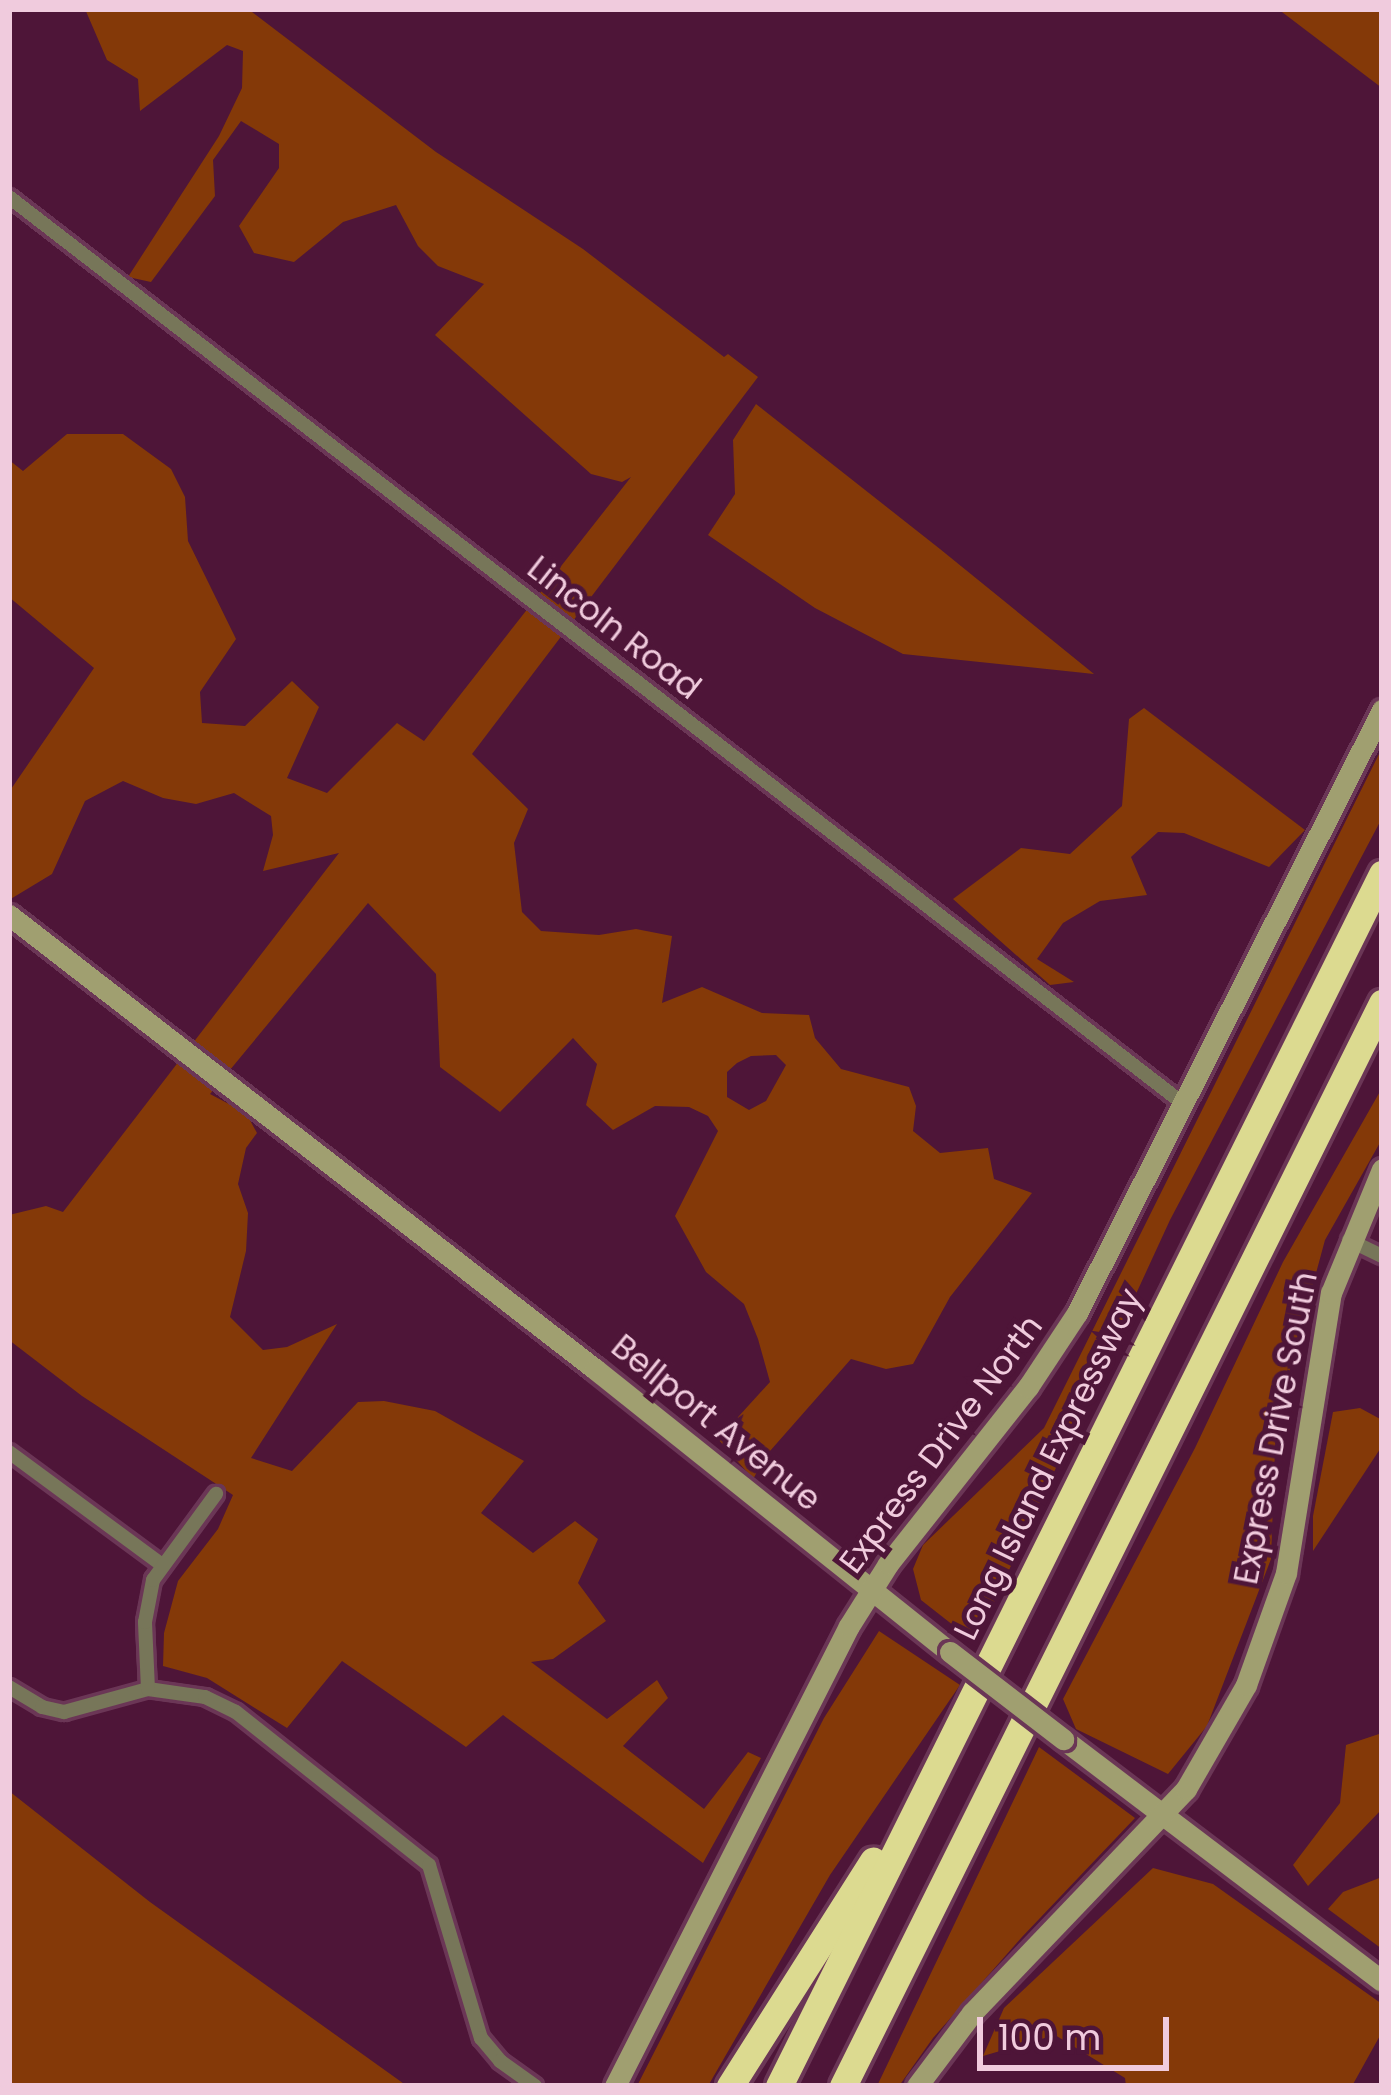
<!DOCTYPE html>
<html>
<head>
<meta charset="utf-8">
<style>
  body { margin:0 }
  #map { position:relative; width:1391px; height:2095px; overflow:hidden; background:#4e1538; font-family:Poppins,sans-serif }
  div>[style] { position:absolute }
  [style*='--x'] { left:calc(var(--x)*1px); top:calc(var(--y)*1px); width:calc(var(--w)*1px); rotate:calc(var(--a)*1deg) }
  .green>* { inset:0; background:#843908 }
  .roads { filter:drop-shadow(3px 0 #6b3656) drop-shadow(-3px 0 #6b3656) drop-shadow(0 3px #6b3656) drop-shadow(0 -3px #6b3656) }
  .minor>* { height:14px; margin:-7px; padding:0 7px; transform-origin:7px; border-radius:7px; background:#777659 }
  .secondary>* { height:21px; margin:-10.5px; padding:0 10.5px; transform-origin:10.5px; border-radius:10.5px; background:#a09f70 }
  .motorway>* { height:27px; margin:-13.5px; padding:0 13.5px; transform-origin:13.5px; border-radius:13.5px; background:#dcda90 }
  .bridges { filter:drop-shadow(3px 0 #6b3656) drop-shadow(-3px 0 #6b3656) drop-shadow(0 3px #6b3656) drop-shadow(0 -3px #6b3656) }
  .secondary-bridge>* { height:21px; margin:-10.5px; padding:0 10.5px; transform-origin:10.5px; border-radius:10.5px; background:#a09f70 }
  span { translate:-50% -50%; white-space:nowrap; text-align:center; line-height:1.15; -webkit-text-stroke:10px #4e1538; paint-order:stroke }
  .street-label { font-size:33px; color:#f0cbdd }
  .frame { position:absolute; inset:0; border:12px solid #f0cbdd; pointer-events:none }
  .scale { position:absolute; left:977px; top:2017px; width:192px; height:54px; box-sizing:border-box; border:6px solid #f0cbdd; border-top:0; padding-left:15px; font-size:36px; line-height:42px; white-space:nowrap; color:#f0cbdd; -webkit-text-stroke:9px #4e1538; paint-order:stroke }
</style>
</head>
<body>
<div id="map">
  <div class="green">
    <div style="clip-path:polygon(evenodd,85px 9px,248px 9px,436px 152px,583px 249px,724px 357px,728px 354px,758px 377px,472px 754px,528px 809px,514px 843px,522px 912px,541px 931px,599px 935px,636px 929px,672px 936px,662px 1003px,702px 987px,762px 1013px,809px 1015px,815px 1038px,841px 1069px,909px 1087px,916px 1106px,913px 1131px,940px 1153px,988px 1148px,994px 1179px,1032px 1193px,950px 1297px,913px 1364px,886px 1369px,851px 1359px,770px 1451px,753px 1479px,718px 1439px,770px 1382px,758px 1339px,744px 1304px,706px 1272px,675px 1216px,718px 1131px,708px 1116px,689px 1107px,655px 1106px,613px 1130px,586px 1105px,597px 1064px,573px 1038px,500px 1112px,440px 1067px,436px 974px,368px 903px,210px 1094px,246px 1113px,257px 1133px,246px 1148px,238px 1184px,248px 1213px,246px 1251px,230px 1317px,263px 1350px,287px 1347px,337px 1324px,251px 1458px,292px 1471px,358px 1402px,384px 1401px,435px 1411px,524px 1461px,481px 1513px,533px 1553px,575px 1521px,598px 1539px,578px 1583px,606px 1621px,553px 1659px,531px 1662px,607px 1719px,657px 1680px,668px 1698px,623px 1746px,704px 1809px,748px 1752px,761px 1758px,703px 1863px,503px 1715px,466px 1747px,342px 1661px,287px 1728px,207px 1678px,163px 1666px,164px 1633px,178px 1581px,218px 1529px,233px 1495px,82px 1396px,9px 1340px,9px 1215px,46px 1206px,63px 1212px,339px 853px,263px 871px,273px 835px,271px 816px,234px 793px,196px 804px,163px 798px,123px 781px,85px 801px,52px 874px,9px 900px,9px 792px,94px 668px,9px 597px,9px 460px,23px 471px,67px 434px,123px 434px,171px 469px,185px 497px,188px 541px,236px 639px,200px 692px,202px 723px,245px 726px,292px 681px,319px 707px,287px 778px,327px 793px,397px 723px,424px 741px,631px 477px,622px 482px,591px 474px,435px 335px,484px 284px,438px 266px,418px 246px,396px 205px,343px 222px,294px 262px,254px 253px,239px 226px,279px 168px,279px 144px,241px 121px,213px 160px,215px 196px,151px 282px,128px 277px,219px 136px,242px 88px,243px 51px,227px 45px,140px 111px,138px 79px,107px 60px,85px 9px,776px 1055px,786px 1065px,766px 1101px,749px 1110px,727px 1097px,727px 1072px,737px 1063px,751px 1056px,776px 1055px)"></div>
    <div style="clip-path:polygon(1278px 9px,1382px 9px,1382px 88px)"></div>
    <div style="clip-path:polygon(756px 404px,940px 549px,1094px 674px,903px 654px,815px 608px,708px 535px,735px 494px,733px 440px)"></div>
    <div style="clip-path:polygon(1144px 708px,1305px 830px,1269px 867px,1184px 833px,1158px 832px,1131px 857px,1147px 895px,1100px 901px,1063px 923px,1037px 959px,1074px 982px,1050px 985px,953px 899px,1021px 848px,1070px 854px,1122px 806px,1129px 719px)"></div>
    <div style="clip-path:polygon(1382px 748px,1382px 818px,1170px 1220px,980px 1633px,958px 1629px,921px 1600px,913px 1569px,923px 1545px,1044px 1428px)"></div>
    <div style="clip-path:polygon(1382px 1088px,1382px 1139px,1325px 1240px,1276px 1421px,1271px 1559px,1207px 1726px,1168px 1774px,1076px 1729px,1063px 1699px,1195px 1448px,1283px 1262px)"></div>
    <div style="clip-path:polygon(1360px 1408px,1382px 1420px,1382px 1446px,1313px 1551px,1313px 1516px,1333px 1412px)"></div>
    <div style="clip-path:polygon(879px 1631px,960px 1685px,830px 1875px,708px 2086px,637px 2086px,824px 1718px)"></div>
    <div style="clip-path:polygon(1382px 1733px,1382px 1809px,1308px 1886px,1293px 1865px,1340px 1803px,1346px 1745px)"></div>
    <div style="clip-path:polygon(1039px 1747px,1135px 1818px,1022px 1937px,933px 2038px,899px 2086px,877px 2086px)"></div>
    <div style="clip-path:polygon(9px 1791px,150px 1902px,407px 2086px,9px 2086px)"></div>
    <div style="clip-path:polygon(1153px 1868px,1213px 1884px,1382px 2004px,1382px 2032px,1352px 2086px,1126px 2086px,1125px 2078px,1055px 2035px,983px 2056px,1004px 2008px)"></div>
    <div style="clip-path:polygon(1382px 1877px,1382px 1949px,1328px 1909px,1343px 1892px)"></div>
  </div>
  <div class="roads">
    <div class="minor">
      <div style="--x:9;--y:197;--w:1484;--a:37.67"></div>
      <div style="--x:1349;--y:1240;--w:37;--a:26"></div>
      <div style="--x:9;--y:1452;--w:189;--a:36.4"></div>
      <div style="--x:9;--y:1687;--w:39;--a:31"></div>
      <div style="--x:42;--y:1707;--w:23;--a:13"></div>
      <div style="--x:64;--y:1712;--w:87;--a:-15.3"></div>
      <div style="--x:148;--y:1689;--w:58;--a:8"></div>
      <div style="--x:205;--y:1697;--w:34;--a:26"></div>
      <div style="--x:236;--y:1712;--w:246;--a:38.4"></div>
      <div style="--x:429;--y:1865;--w:181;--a:73.3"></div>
      <div style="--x:481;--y:2038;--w:30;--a:50"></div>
      <div style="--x:500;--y:2061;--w:43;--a:35.5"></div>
      <div style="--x:148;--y:1689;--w:67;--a:-92.6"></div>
      <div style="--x:145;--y:1622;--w:43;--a:-79.2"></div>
      <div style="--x:153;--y:1580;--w:107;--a:-53.8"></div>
    </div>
    <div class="secondary">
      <div style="--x:9;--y:915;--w:741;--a:37.77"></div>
      <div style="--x:595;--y:1369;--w:454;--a:38.6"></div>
      <div style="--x:1063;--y:1739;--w:400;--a:37.2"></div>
      <div style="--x:615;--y:2086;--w:516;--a:-63.04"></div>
      <div style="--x:849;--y:1626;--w:73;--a:-57.8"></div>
      <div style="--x:888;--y:1564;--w:226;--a:-51.7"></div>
      <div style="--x:1028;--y:1387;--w:89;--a:-56.5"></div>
      <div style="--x:1077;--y:1313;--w:676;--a:-63.17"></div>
      <div style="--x:917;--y:2086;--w:91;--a:-53"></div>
      <div style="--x:972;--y:2013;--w:310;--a:-46.3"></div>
      <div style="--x:1186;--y:1789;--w:120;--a:-60"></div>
      <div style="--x:1246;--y:1685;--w:119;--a:-70.3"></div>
      <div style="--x:1286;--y:1573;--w:284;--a:-80.9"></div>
      <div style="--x:1331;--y:1293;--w:134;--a:-67.6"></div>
    </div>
    <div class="motorway">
      <div style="--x:730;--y:2086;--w:267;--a:-57.6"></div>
      <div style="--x:779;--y:2086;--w:1354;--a:-63.55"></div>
      <div style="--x:843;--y:2086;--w:1210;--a:-63.54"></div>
    </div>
  </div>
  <div class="bridges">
    <div class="secondary-bridge">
      <div style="--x:950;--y:1652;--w:143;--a:37.6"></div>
    </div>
  </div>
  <div class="street-label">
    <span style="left:614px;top:628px;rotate:38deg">Lincoln Road</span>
    <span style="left:716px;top:1423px;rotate:39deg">Bellport Avenue</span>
    <span style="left:1276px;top:1428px;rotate:-79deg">Express Drive South</span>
    <span style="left:941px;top:1444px;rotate:-53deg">Express Drive North</span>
    <span style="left:1048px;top:1464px;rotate:-64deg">Long Island Expressway</span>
  </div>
  <div class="frame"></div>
  <div class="scale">100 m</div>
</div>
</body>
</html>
